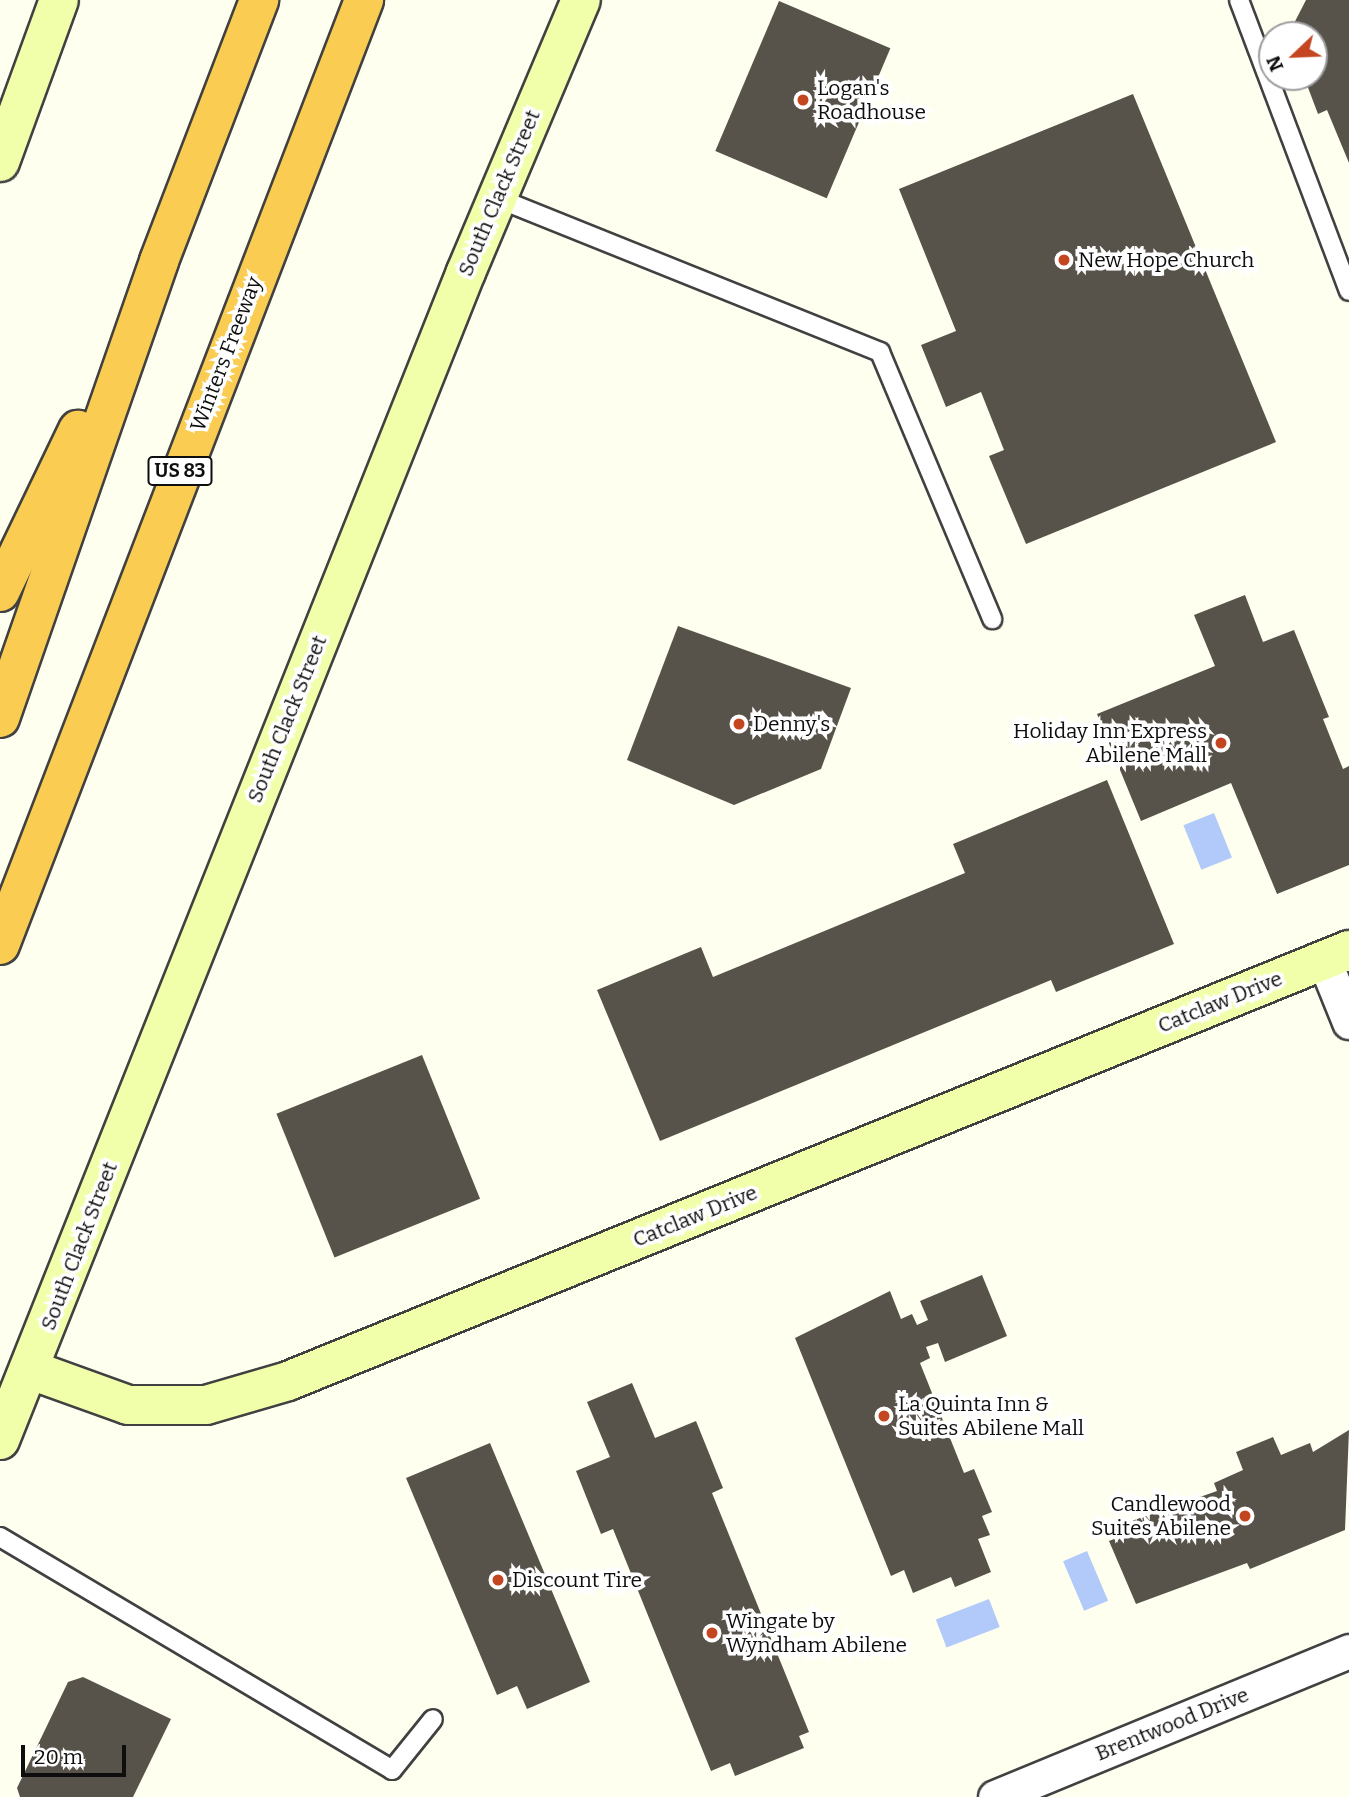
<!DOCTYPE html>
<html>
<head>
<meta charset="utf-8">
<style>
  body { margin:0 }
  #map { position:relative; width:1349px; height:1797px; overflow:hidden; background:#feffef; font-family:Bitter,serif }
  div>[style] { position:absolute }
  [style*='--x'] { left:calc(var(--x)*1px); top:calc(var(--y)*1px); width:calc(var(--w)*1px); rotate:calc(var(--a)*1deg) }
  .water>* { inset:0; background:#b1caf9; transform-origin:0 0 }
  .building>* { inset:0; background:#57534a; transform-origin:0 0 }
  .roads { filter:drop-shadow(2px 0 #414141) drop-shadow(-2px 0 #414141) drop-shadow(0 2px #414141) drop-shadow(0 -2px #414141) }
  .lane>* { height:18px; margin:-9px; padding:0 9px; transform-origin:9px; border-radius:9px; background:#fff }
  .street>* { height:33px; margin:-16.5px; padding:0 16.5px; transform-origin:16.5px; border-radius:16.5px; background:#fff }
  .secondary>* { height:38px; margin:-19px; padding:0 19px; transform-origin:19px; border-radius:19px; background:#f1ffaa }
  .highway>* { height:38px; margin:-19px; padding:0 19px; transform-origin:19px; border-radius:19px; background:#facd52 }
  .dots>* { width:19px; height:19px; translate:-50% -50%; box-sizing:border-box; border:4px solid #fff; border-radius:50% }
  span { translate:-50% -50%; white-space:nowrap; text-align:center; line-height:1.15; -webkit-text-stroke:7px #fff; paint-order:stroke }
  .shield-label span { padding:2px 5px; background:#fff; border:2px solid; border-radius:5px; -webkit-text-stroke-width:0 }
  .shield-label { font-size:19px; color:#0e0e0e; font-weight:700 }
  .poi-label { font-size:21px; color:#0e0e0e }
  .left { translate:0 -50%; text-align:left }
  .right { translate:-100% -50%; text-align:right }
  .street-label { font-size:21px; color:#0e0e0e }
  .north { position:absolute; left:1258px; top:21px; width:70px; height:70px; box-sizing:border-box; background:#fff; border:2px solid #9f9f9f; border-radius:50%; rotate:247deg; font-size:19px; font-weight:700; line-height:28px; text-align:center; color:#0e0e0e }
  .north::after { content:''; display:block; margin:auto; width:24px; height:32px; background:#c44620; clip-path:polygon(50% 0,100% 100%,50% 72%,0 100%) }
  .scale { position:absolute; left:21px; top:1745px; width:105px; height:32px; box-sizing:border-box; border:4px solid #0e0e0e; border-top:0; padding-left:9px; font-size:21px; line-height:24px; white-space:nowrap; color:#0e0e0e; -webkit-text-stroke:5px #fff; paint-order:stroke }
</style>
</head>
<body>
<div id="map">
  <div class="water">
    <div style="left:1214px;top:813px;width:48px;height:33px;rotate:68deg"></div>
    <div style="left:1087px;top:1551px;width:54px;height:26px;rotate:67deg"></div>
    <div style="left:989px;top:1599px;width:30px;height:57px;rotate:69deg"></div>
  </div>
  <div class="building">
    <div style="clip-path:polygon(1306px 0,1349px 0,1349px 163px,1327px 110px,1318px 114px,1304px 77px,1314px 77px,1314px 35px,1288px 35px)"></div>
    <div style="left:779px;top:1px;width:121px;height:163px;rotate:23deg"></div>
    <div style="clip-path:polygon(1133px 94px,1276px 442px,1026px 544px,989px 456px,1004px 450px,981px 392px,946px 407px,921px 345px,956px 331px,899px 189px)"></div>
    <div style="clip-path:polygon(1245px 595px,1263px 642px,1294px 630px,1329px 717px,1323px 719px,1343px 769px,1349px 766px,1349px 865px,1277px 894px,1231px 783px,1141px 821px,1097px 714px,1215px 666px,1194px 615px)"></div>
    <div style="clip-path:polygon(678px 626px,851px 688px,821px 769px,734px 805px,627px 760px)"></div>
    <div style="clip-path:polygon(1107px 780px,1174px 944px,1056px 992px,1051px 980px,660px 1141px,597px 990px,701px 947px,713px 977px,965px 873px,953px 844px)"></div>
    <div style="left:422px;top:1055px;width:155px;height:157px;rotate:68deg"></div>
    <div style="clip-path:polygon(982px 1275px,1007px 1336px,945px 1362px,938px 1343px,926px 1347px,930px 1358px,920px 1363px,964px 1473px,974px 1469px,992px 1512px,982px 1516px,990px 1535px,978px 1539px,991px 1572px,955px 1587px,951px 1577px,913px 1593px,904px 1570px,891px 1576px,795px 1338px,890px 1291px,901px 1319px,912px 1314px,917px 1325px,928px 1320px,920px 1301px)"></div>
    <div style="clip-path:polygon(632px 1383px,655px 1438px,696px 1421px,723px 1488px,712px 1493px,809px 1732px,799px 1736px,804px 1748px,735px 1776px,730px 1763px,711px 1771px,613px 1529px,601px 1534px,576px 1471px,610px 1457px,587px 1402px)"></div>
    <div style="clip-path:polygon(1349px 1430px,1345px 1530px,1250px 1569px,1247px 1563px,1136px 1604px,1109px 1541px,1124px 1535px,1120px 1525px,1217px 1491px,1214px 1483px,1243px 1470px,1236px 1452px,1273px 1437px,1281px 1455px,1310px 1443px,1313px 1452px)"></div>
    <div style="clip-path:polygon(490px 1443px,590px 1682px,527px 1709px,517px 1686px,497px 1695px,406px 1478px)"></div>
    <div style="clip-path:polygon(83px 1677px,171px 1719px,133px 1797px,20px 1797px,17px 1788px,68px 1682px)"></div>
  </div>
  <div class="roads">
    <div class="lane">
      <div style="--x:1239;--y:0;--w:311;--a:69.3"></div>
      <div style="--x:497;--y:198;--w:413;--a:21.9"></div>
      <div style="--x:880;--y:352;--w:290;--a:67.2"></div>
      <div style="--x:0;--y:1537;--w:456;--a:30.7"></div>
      <div style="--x:392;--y:1770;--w:65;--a:-51.2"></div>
    </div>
    <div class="street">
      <div style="--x:1324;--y:960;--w:67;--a:68"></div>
      <div style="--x:995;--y:1797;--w:383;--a:-22.4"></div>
    </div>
    <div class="secondary">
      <div style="--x:0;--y:162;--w:172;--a:-70"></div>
      <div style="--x:31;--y:1370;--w:103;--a:19.8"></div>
      <div style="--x:128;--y:1405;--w:78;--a:0"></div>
      <div style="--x:206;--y:1405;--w:85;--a:-16.3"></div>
      <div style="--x:288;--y:1381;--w:1145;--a:-22.11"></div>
      <div style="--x:0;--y:1440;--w:1258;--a:-68.25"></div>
      <div style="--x:466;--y:272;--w:295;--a:-67.1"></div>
    </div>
    <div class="highway">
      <div style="--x:0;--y:592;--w:180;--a:-64.3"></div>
      <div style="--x:0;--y:718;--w:484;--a:-70.8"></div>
      <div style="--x:159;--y:261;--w:280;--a:-69"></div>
      <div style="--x:0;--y:945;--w:1013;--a:-68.93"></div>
    </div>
  </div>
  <div class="dots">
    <div style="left:803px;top:100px;background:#c44620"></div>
    <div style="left:1064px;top:260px;background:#c44620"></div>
    <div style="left:739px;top:724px;background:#c44620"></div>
    <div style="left:1221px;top:743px;background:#c44620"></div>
    <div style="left:884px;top:1416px;background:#c44620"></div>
    <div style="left:1245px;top:1516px;background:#c44620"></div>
    <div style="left:498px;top:1580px;background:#c44620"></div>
    <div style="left:712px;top:1633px;background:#c44620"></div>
  </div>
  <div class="shield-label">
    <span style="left:180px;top:471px">US 83</span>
  </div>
  <div class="poi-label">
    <span class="left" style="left:817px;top:100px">Logan's<br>Roadhouse</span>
    <span class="left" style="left:1078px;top:260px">New Hope Church</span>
    <span class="left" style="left:753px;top:724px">Denny's</span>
    <span class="right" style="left:1207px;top:743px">Holiday Inn Express<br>Abilene Mall</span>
    <span class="left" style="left:898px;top:1416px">La Quinta Inn &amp;<br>Suites Abilene Mall</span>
    <span class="right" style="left:1231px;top:1516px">Candlewood<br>Suites Abilene</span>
    <span class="left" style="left:512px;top:1580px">Discount Tire</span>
    <span class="left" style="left:726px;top:1633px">Wingate by<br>Wyndham Abilene</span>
  </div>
  <div class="street-label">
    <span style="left:499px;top:193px;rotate:-67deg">South Clack Street</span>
    <span style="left:226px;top:354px;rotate:-69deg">Winters Freeway</span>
    <span style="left:287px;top:719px;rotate:-68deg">South Clack Street</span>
    <span style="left:1220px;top:1002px;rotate:-22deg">Catclaw Drive</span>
    <span style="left:695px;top:1216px;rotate:-22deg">Catclaw Drive</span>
    <span style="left:79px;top:1246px;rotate:-69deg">South Clack Street</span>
    <span style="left:1172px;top:1724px;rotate:-22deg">Brentwood Drive</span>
  </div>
  <div class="north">N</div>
  <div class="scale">20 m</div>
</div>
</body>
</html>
